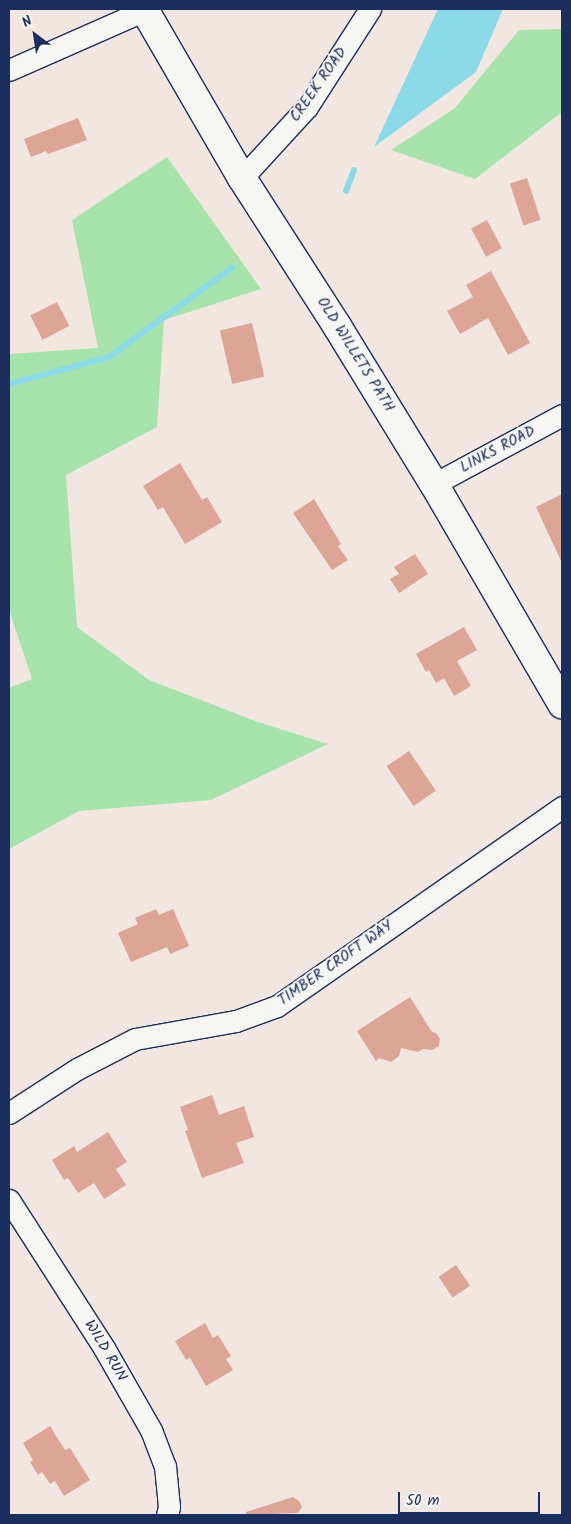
<!DOCTYPE html>
<html>
<head>
<meta charset="utf-8">
<style>
  body { margin:0 }
  #map { position:relative; width:571px; height:1524px; overflow:hidden; background:#f1e6e0; font-family:Kalam,sans-serif }
  div>[style] { position:absolute }
  [style*='--x'] { left:calc(var(--x)*1px); top:calc(var(--y)*1px); width:calc(var(--w)*1px); rotate:calc(var(--a)*1deg) }
  .green>* { inset:0; background:#a6e4ab }
  .water>* { inset:0; background:#8bdae8 }
  .stream>* { height:5.5px; margin:-2.75px; padding:0 2.75px; transform-origin:2.75px; border-radius:2.75px; background:#8bdae8 }
  .building>* { inset:0; background:#dda596; transform-origin:0 0 }
  .roads { filter:drop-shadow(1px 0 #1b2f5e) drop-shadow(-1px 0 #1b2f5e) drop-shadow(0 1px #1b2f5e) drop-shadow(0 -1px #1b2f5e) }
  .minor>* { height:21px; margin:-10.5px; padding:0 10.5px; transform-origin:10.5px; border-radius:10.5px; background:#f6f6f2 }
  .secondary>* { height:28px; margin:-14px; padding:0 14px; transform-origin:14px; border-radius:14px; background:#f6f6f2 }
  span { translate:-50% -50%; white-space:nowrap; text-align:center; line-height:1.15; -webkit-text-stroke:4px #f6f6f2; paint-order:stroke }
  .street-label { font-size:15px; color:#1b2f5e }
  .frame { position:absolute; inset:0; border:10px solid #1b2f5e; pointer-events:none }
  .north { position:absolute; left:10px; top:10px; width:50px; height:50px; -webkit-text-stroke:4px #f6f6f2; paint-order:stroke; rotate:329deg; font-size:14px; font-weight:700; line-height:20px; text-align:center; color:#1b2f5e }
  .north::after { content:''; display:block; margin:auto; width:18px; height:22px; background:#1b2f5e; clip-path:polygon(50% 0,100% 100%,50% 72%,0 100%) }
  .scale { position:absolute; left:398px; top:1492px; width:142px; height:22px; box-sizing:border-box; border:2px solid #1b2f5e; border-top:0; padding-left:6px; font-size:15px; line-height:18px; white-space:nowrap; color:#1b2f5e; -webkit-text-stroke:4px #f6f6f2; paint-order:stroke }
</style>
</head>
<body>
<div id="map">
  <div class="green">
    <div style="clip-path:polygon(562px 29px,562px 112px,475px 179px,391px 150px,455px 108px,519px 30px)"></div>
    <div style="clip-path:polygon(167px 157px,261px 289px,164px 320px,157px 427px,66px 475px,77px 627px,149px 680px,258px 722px,328px 744px,211px 800px,79px 811px,9px 849px,9px 688px,32px 679px,9px 610px,9px 354px,98px 348px,72px 220px)"></div>
  </div>
  <div class="water">
    <div style="clip-path:polygon(438px 9px,503px 9px,476px 72px,374px 147px)"></div>
  </div>
  <div class="stream">
    <div style="--x:346;--y:191;--w:22;--a:-69"></div>
    <div style="--x:9;--y:384;--w:104;--a:-15.1"></div>
    <div style="--x:109;--y:357;--w:152;--a:-35.9"></div>
  </div>
  <div class="building">
    <div style="clip-path:polygon(78px 118px,87px 140px,48px 154px,46px 151px,31px 157px,24px 139px)"></div>
    <div style="left:527px;top:178px;width:44px;height:18px;rotate:72deg"></div>
    <div style="left:487px;top:220px;width:32px;height:18px;rotate:62deg"></div>
    <div style="clip-path:polygon(491px 271px,530px 343px,508px 355px,488px 318px,460px 334px,447px 311px,473px 297px,466px 285px)"></div>
    <div style="left:57px;top:302px;width:27px;height:30px;rotate:63deg"></div>
    <div style="left:252px;top:323px;width:55px;height:33px;rotate:77deg"></div>
    <div style="clip-path:polygon(180px 463px,202px 500px,207px 497px,222px 522px,185px 544px,163px 507px,158px 510px,143px 486px)"></div>
    <div style="clip-path:polygon(562px 494px,562px 563px,536px 507px)"></div>
    <div style="clip-path:polygon(314px 499px,341px 544px,338px 546px,348px 560px,332px 570px,293px 513px)"></div>
    <div style="clip-path:polygon(415px 554px,428px 574px,399px 593px,390px 579px,399px 574px,394px 567px)"></div>
    <div style="clip-path:polygon(464px 627px,477px 650px,457px 661px,471px 686px,454px 696px,444px 678px,436px 683px,429px 670px,426px 672px,416px 654px)"></div>
    <div style="left:409px;top:751px;width:48px;height:27px;rotate:56deg"></div>
    <div style="clip-path:polygon(156px 909px,159px 915px,173px 909px,189px 946px,170px 954px,167px 947px,131px 962px,118px 933px,138px 924px,135px 918px)"></div>
    <div style="clip-path:polygon(410px 997px,432px 1032px,436px 1033px,440px 1039px,439px 1046px,432px 1050px,423px 1049px,418px 1052px,401px 1048px,399px 1056px,391px 1062px,379px 1058px,376px 1061px,357px 1031px)"></div>
    <div style="clip-path:polygon(212px 1095px,219px 1115px,244px 1106px,254px 1137px,236px 1143px,244px 1163px,202px 1178px,185px 1131px,188px 1130px,180px 1107px)"></div>
    <div style="clip-path:polygon(108px 1132px,127px 1162px,116px 1169px,126px 1185px,104px 1199px,94px 1183px,78px 1193px,68px 1178px,64px 1180px,52px 1160px,74px 1146px,77px 1152px)"></div>
    <div style="left:456px;top:1265px;width:25px;height:21px;rotate:56deg"></div>
    <div style="clip-path:polygon(205px 1323px,213px 1338px,218px 1335px,231px 1356px,226px 1359px,233px 1370px,206px 1386px,190px 1358px,186px 1360px,175px 1341px)"></div>
    <div style="clip-path:polygon(50px 1426px,65px 1450px,70px 1448px,90px 1480px,64px 1496px,55px 1481px,50px 1484px,42px 1472px,38px 1475px,30px 1462px,33px 1460px,23px 1443px)"></div>
    <div style="clip-path:polygon(293px 1497px,299px 1501px,302px 1507px,298px 1513px,246px 1515px,246px 1512px)"></div>
  </div>
  <div class="roads">
    <div class="minor">
      <div style="--x:9;--y:70;--w:149;--a:-23.8"></div>
      <div style="--x:242;--y:178;--w:96;--a:-47.5"></div>
      <div style="--x:307;--y:107;--w:117;--a:-57.3"></div>
      <div style="--x:434;--y:484;--w:145;--a:-28.3"></div>
      <div style="--x:9;--y:1113;--w:81;--a:-32.9"></div>
      <div style="--x:77;--y:1069;--w:65;--a:-27.3"></div>
      <div style="--x:135;--y:1039;--w:103;--a:-10.1"></div>
      <div style="--x:236;--y:1021;--w:44;--a:-20.1"></div>
      <div style="--x:277;--y:1006;--w:348;--a:-34.9"></div>
      <div style="--x:9;--y:1200;--w:176;--a:57.3"></div>
      <div style="--x:104;--y:1348;--w:95;--a:60.2"></div>
      <div style="--x:151;--y:1430;--w:39;--a:69"></div>
      <div style="--x:165;--y:1466;--w:41;--a:84.4"></div>
      <div style="--x:169;--y:1507;--w:8;--a:104"></div>
    </div>
    <div class="secondary">
      <div style="--x:144;--y:9;--w:195;--a:59.9"></div>
      <div style="--x:242;--y:178;--w:176;--a:57.3"></div>
      <div style="--x:337;--y:326;--w:185;--a:58.5"></div>
      <div style="--x:434;--y:484;--w:255;--a:59.8"></div>
    </div>
  </div>
  <div class="street-label">
    <span style="left:319px;top:85px;rotate:-55deg">CREEK ROAD</span>
    <span style="left:355px;top:355px;rotate:58deg">OLD WILLETS PATH</span>
    <span style="left:498px;top:450px;rotate:-28deg">LINKS ROAD</span>
    <span style="left:336px;top:964px;rotate:-35deg">TIMBER CROFT WAY</span>
    <span style="left:105px;top:1351px;rotate:59deg">WILD RUN</span>
  </div>
  <div class="frame"></div>
  <div class="north">N</div>
  <div class="scale">50 m</div>
</div>
</body>
</html>
